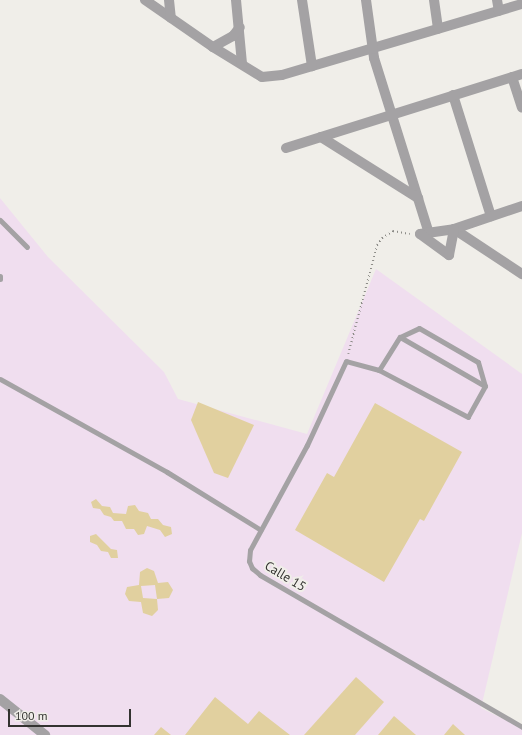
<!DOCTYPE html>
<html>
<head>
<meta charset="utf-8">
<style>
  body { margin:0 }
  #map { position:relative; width:522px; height:735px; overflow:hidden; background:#f0eee9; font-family:"PT Sans",sans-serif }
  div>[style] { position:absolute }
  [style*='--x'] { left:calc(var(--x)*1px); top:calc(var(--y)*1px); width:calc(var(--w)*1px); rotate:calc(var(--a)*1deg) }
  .industrial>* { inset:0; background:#f0deef }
  .building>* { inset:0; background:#e1d09f }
  .path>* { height:1.5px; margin-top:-0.75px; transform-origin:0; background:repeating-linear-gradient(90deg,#8d8c88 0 1px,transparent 0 4px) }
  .service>* { height:5px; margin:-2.5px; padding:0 2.5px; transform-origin:2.5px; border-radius:2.5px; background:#a4a2a4 }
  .minor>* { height:10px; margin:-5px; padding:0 5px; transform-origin:5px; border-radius:5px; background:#a4a2a4 }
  span { translate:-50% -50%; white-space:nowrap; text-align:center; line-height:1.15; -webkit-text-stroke:4px #f0eee9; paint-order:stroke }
  .street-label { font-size:13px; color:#333330 }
  .scale { position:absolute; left:8px; top:709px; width:123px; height:18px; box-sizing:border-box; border:2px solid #333330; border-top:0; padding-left:5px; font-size:12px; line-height:14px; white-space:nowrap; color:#333330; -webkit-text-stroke:3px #f0eee9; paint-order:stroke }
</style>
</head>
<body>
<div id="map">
  <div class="industrial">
    <div style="clip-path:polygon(0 198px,48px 257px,164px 372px,178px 399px,307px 434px,376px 269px,522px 374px,522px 533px,481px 708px,522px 728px,522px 735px,0 735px)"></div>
  </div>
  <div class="building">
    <div style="clip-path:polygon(198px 402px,254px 425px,228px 478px,214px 473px,191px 420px)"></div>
    <div style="clip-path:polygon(375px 403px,462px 452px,424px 521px,420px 519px,384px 582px,295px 530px,327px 473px,334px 477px)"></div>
    <div style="clip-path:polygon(96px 499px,102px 506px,110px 507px,113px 513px,126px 514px,128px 506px,135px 505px,139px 511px,148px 513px,151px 519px,158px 519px,163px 525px,171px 527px,172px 534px,165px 537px,160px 530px,147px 526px,144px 534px,138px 535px,134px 529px,126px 529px,122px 521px,114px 521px,111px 517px,104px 515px,100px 509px,93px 508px,91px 502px)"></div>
    <div style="clip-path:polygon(96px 534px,111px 549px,117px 550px,118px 558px,111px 558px,108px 552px,101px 551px,97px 545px,90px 542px,90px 536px)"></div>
    <div style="clip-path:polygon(147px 568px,154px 571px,158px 583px,168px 582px,173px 590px,169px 598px,157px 599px,155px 585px,141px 586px,143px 598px,157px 599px,158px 610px,152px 616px,143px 613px,141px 602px,129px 601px,125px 594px,127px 587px,139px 585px,140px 572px)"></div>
    <div style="clip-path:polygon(356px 677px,384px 702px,355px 735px,304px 735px)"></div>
    <div style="clip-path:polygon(215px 697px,248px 724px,259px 711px,290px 735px,185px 735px)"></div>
    <div style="clip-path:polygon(394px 716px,416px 735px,378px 735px)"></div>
    <div style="clip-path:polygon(453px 724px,465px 735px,444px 735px)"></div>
    <div style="clip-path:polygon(161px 727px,171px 735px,154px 735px)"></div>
  </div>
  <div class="path">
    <div style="--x:348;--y:354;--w:113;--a:-75.1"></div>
    <div style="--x:377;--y:245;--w:9;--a:-54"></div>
    <div style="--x:382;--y:238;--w:13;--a:-32"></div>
    <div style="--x:393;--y:231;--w:17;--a:10"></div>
  </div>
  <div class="service">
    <div style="--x:0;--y:220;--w:38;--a:45"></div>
    <div style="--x:0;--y:276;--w:3;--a:90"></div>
    <div style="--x:400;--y:337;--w:98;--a:30"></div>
    <div style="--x:379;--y:370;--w:39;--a:-58"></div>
    <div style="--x:400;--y:337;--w:21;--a:-25"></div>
    <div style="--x:419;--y:328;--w:68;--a:30"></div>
    <div style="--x:478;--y:362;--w:25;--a:74"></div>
    <div style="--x:485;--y:386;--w:35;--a:119"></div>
    <div style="--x:468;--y:417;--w:101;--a:-152.2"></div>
    <div style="--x:379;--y:370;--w:34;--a:-165"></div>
    <div style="--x:346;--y:361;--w:93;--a:114.9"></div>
    <div style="--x:307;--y:445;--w:119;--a:118.5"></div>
    <div style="--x:250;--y:550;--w:11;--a:95"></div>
    <div style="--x:249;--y:561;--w:8;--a:67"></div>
    <div style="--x:252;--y:568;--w:11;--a:41"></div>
    <div style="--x:260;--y:575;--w:303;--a:30.1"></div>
    <div style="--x:0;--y:379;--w:191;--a:29.1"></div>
    <div style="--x:167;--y:472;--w:110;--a:31.7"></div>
  </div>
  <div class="minor">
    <div style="--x:145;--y:0;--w:83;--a:34.7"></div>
    <div style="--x:213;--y:47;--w:57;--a:31.5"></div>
    <div style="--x:262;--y:77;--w:20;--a:-6"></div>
    <div style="--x:282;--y:75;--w:250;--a:-16.5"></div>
    <div style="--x:169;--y:0;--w:18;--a:84"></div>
    <div style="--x:236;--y:0;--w:64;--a:84.6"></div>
    <div style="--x:302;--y:0;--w:67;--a:81.4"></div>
    <div style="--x:366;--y:0;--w:59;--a:82.1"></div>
    <div style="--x:374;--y:58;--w:183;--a:72.6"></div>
    <div style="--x:434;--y:0;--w:29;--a:82"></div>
    <div style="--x:497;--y:0;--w:11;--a:80"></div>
    <div style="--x:213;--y:47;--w:23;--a:-29"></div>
    <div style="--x:233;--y:36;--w:11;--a:-52"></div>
    <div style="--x:512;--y:77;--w:32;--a:72"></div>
    <div style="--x:453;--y:95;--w:127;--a:72.6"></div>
    <div style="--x:321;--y:137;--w:115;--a:32.2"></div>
    <div style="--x:286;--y:148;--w:247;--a:-17.4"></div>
    <div style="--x:454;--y:229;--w:82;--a:33.5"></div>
    <div style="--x:420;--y:234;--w:34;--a:-8"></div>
    <div style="--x:454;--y:229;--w:72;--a:-18.7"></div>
    <div style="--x:420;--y:234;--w:36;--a:36"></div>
    <div style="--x:449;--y:255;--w:26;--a:-79"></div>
    <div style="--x:0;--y:699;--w:58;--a:38.7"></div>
  </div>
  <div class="street-label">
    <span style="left:285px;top:577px;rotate:31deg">Calle 15</span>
  </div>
  <div class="scale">100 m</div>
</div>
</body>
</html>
